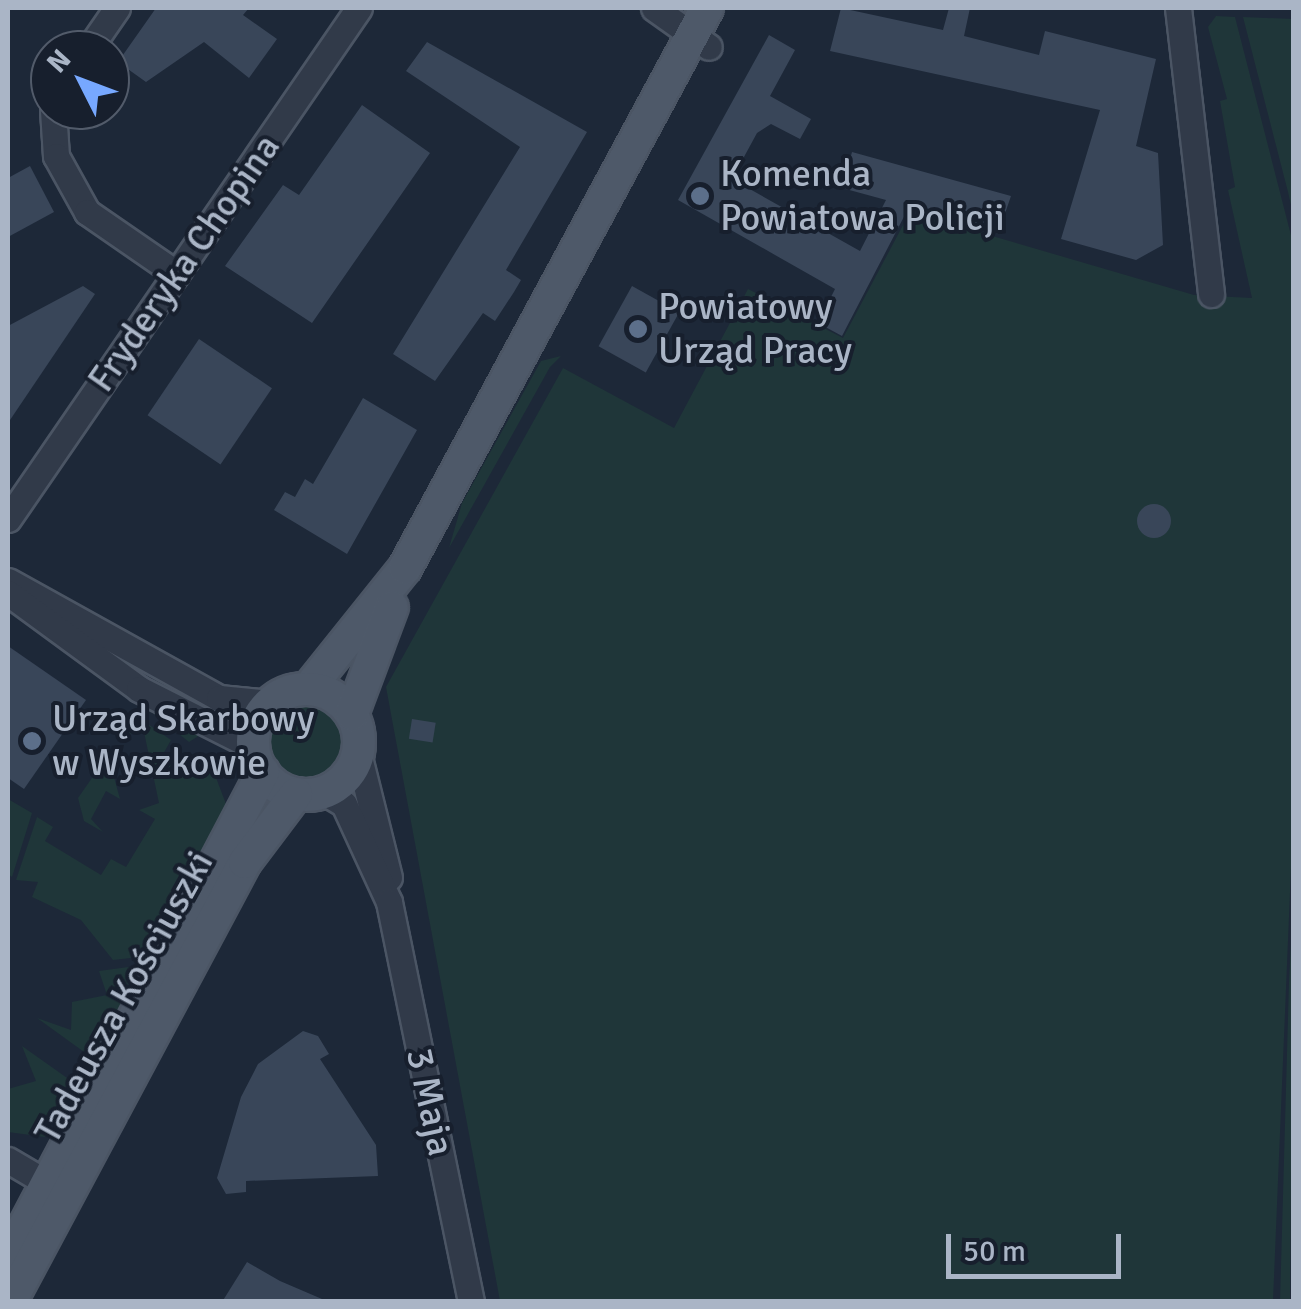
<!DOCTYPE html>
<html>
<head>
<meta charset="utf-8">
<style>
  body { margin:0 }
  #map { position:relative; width:1301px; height:1309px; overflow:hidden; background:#1d2838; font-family:Signika,sans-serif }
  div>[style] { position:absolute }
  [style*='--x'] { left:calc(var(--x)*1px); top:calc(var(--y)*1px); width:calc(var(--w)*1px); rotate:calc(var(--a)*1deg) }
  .green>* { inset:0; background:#1f3639 }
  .round { border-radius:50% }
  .building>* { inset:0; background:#394659; transform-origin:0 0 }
  .roads { filter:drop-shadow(2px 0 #4b5564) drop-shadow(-2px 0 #4b5564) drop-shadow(0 2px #4b5564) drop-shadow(0 -2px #4b5564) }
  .minor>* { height:25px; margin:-12.5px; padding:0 12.5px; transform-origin:12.5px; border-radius:12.5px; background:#313a49 }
  .major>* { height:32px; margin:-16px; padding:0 16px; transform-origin:16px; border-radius:16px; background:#4e5969 }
  .major>.ring { margin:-16px; padding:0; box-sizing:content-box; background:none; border:32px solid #4e5969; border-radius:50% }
  .dots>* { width:28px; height:28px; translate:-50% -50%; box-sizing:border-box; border:5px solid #171f2d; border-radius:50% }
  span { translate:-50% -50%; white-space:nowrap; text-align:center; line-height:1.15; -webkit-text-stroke:8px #171f2d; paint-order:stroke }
  .poi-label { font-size:38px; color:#aab5c6 }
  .left { translate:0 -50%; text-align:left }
  .street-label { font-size:38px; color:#aab5c6 }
  .frame { position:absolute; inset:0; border:10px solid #aab5c6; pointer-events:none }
  .north { position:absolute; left:30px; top:30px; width:100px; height:100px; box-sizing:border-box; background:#171f2d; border:2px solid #525b6a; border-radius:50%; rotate:312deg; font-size:28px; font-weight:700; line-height:40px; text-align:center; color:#aab5c6 }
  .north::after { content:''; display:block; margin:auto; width:35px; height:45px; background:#77a8ff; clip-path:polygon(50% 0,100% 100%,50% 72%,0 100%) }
  .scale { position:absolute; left:946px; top:1234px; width:175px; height:45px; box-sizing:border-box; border:5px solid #aab5c6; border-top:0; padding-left:12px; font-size:30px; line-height:35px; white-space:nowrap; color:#aab5c6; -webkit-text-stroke:8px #171f2d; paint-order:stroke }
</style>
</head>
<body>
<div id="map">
  <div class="green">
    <div style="clip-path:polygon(1216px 16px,1235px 17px,1294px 247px,1294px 796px,1273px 1301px,500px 1301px,386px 687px,563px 368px,674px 428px,748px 289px,843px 338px,910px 212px,1194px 295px,1252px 298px,1228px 190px,1235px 187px,1220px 101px,1227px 99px,1208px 27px)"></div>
    <div style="clip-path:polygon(1243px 17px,1293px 19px,1293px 214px,1288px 192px)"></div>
    <div style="clip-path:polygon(561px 356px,550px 367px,449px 548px,462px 503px,541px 361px)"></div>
    <div style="clip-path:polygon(139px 702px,202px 729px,200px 735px,189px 742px)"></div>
    <div class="round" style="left:269px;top:705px;width:74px;height:74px"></div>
    <div style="clip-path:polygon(132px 713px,171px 740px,162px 756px,177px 766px,188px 752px,212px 767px,229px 812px,148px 956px,113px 960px,81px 920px,32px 897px,38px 882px,16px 880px,37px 817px,53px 827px,45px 841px,101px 875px,111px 859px,126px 867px,155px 819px,139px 810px,159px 803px,144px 732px,128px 734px)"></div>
    <div style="clip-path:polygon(108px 755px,120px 799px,106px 791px,91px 819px,103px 832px,84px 821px,78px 798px)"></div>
    <div style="clip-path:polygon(8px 799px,32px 813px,12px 877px,8px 874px)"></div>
    <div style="clip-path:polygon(1293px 906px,1290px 1301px,1280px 1302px,1289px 982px)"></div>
    <div style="clip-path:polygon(143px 965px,91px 1057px,37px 1018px,71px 1030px,72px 1002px,107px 995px,99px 971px)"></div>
    <div style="clip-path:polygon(22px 1046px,77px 1085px,45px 1137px,8px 1132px,8px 1089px,36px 1081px)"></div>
  </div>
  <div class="building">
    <div style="clip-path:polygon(156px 8px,249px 8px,243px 15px,277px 39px,249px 78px,204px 42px,146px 82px,118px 62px)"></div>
    <div style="clip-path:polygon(841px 8px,943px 30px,949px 8px,970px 8px,964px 36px,1039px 55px,1045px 31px,1156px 59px,1136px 146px,1158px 153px,1163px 245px,1136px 260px,1061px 239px,1100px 110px,830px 51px)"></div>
    <div style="clip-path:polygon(769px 35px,795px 50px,770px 96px,811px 119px,800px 139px,771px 124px,757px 133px,732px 179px,860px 251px,886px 200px,842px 188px,852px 152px,1011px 196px,998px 234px,909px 207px,842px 336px,818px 323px,835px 289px,678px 200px)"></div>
    <div style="clip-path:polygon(427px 42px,587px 132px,506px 270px,521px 280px,514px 292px,495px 321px,483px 313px,435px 381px,393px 354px,520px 147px,406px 71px)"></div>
    <div style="clip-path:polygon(362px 105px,430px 153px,312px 323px,225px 266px,283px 185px,299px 195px)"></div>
    <div style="clip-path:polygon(30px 166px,54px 212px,8px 237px,8px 178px)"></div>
    <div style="clip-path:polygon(83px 286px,95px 294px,8px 423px,8px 326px)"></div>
    <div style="left:632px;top:286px;width:54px;height:69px;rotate:29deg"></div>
    <div style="left:199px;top:339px;width:88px;height:92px;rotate:34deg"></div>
    <div style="clip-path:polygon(363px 398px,417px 430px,347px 554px,274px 510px,285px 492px,295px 497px,305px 479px,313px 484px)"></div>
    <div class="round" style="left:1137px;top:504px;width:34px;height:34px"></div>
    <div style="clip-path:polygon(8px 646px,86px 700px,24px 789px,8px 778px)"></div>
    <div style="left:412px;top:719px;width:24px;height:20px;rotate:9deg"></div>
    <div style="clip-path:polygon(303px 1031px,318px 1036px,329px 1054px,320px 1059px,376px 1145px,378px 1176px,246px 1181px,246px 1192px,226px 1194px,217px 1178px,241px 1097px,258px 1064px)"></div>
    <div style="clip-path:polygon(247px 1262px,280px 1281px,329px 1302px,222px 1302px)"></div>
  </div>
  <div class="roads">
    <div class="minor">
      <div style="--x:654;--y:8;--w:67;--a:35.3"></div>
      <div style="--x:1178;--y:8;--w:288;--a:83.4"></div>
      <div style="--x:88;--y:50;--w:51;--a:-55.4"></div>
      <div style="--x:53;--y:110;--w:46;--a:86.3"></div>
      <div style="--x:56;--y:156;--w:64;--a:61"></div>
      <div style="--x:87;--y:212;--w:109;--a:34.6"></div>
      <div style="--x:8;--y:519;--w:620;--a:-55.52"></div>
      <div style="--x:8;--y:581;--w:241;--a:29"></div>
      <div style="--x:219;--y:698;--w:51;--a:5.6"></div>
      <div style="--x:8;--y:593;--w:162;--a:36.2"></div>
      <div style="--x:139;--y:689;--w:129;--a:26.8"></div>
      <div style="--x:358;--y:753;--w:128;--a:76"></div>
      <div style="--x:324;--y:792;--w:23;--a:31"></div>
      <div style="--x:344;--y:804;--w:108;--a:65.3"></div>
      <div style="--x:389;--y:902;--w:408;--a:78.4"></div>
      <div style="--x:8;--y:1160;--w:59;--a:30.5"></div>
    </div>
    <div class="major">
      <div style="--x:308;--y:689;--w:155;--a:-51.3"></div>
      <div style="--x:405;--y:568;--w:636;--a:-61.66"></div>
      <div class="ring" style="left:253px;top:689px;width:74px;height:74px"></div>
      <div style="--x:352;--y:714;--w:114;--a:-69.5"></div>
      <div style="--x:8;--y:1258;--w:549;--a:-62.31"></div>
      <div style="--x:10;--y:1302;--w:499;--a:-61.9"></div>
      <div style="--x:245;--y:862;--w:85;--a:-53.1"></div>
    </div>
  </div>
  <div class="dots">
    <div style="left:700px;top:196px;background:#5c6f8a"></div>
    <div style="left:638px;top:329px;background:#5c6f8a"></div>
    <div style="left:32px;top:741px;background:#5c6f8a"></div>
  </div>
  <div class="poi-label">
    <span class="left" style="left:720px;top:196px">Komenda<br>Powiatowa Policji</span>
    <span class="left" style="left:658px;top:329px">Powiatowy<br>Urząd Pracy</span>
    <span class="left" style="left:52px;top:741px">Urząd Skarbowy<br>w Wyszkowie</span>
  </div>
  <div class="street-label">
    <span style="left:184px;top:263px;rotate:-55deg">Fryderyka Chopina</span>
    <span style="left:124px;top:997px;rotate:-61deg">Tadeusza Kościuszki</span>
    <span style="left:430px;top:1102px;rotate:78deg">3 Maja</span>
  </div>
  <div class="frame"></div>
  <div class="north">N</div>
  <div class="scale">50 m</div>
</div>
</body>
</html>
